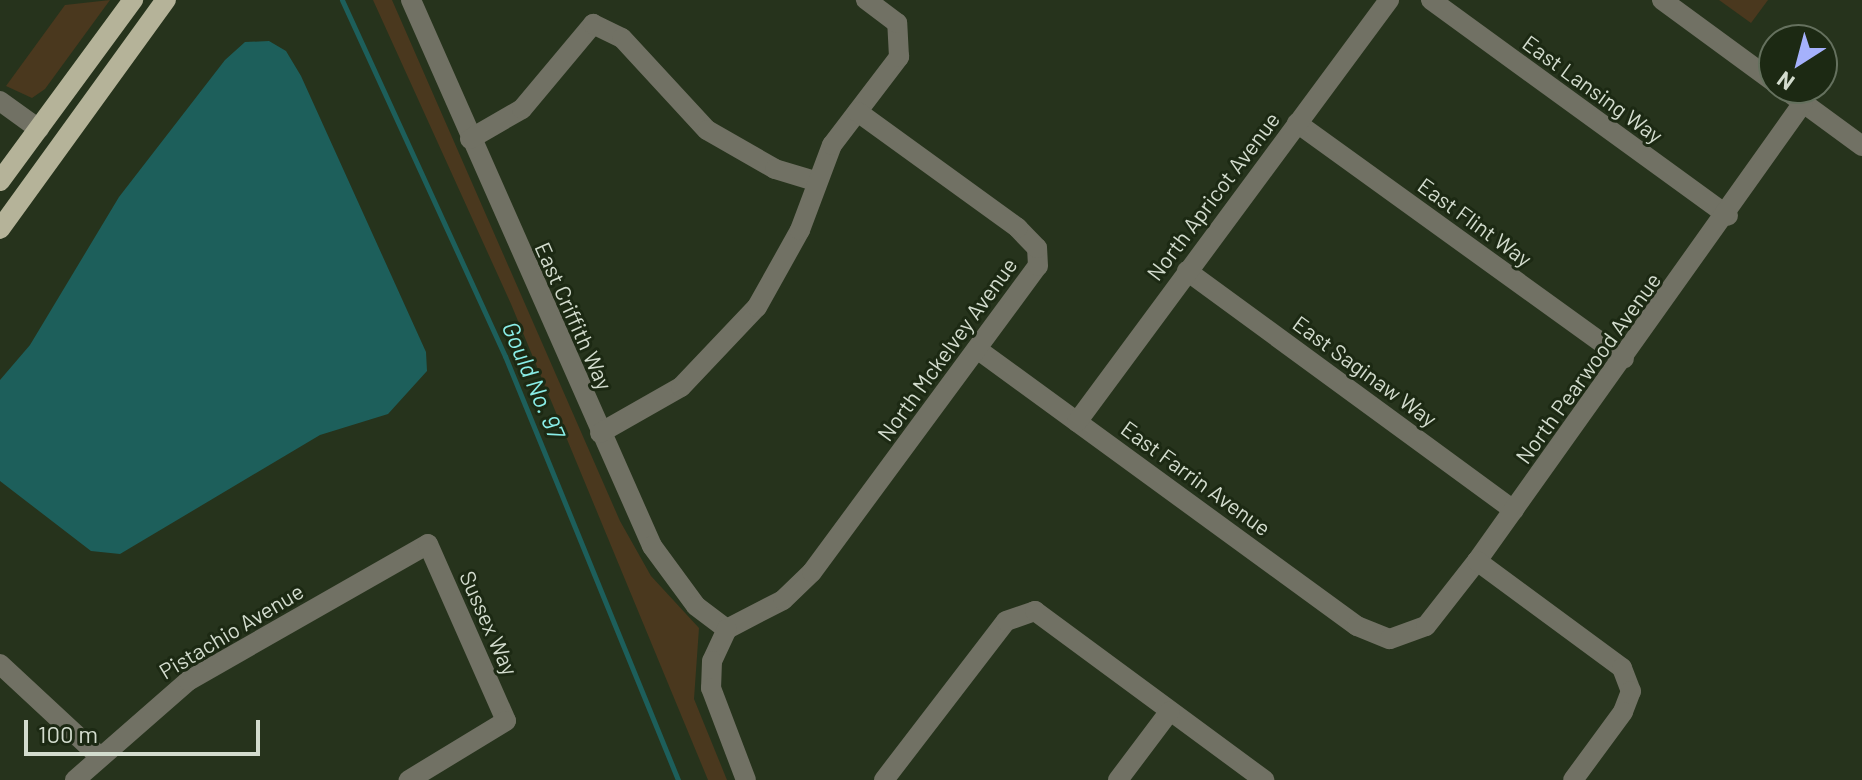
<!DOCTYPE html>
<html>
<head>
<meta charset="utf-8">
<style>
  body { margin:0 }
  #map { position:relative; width:1862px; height:780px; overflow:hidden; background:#26331c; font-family:Barlow,sans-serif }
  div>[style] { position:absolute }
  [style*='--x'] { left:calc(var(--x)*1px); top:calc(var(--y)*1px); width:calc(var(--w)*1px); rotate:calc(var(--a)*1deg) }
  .green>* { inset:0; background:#4a381e }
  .water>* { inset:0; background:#1d5f5b }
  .stream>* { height:5px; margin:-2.5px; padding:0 2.5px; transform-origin:2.5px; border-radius:2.5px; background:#1d5f5b }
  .minor>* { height:20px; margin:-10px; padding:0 10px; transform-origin:10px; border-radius:10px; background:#717164 }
  .major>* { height:20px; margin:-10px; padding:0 10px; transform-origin:10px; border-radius:10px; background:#b5b399 }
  span { translate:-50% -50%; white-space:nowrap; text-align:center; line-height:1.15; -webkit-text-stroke:6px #1c2913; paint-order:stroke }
  .street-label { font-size:22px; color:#d3dcce }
  .water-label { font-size:24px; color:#8aeee8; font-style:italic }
  .north { position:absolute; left:1758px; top:24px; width:80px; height:80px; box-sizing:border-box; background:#1c2913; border:2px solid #65715e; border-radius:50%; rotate:216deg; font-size:22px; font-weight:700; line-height:32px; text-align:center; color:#d3dcce }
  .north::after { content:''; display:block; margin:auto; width:28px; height:36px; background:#a5b1fc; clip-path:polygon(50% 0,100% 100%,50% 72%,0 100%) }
  .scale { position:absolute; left:24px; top:720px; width:236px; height:36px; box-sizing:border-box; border:4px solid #d3dcce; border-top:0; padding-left:10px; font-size:24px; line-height:28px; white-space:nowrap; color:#d3dcce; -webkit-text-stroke:6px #1c2913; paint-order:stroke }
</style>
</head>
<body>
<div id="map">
  <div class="green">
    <div style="clip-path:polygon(110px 0,45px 89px,32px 98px,6px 86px,65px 5px)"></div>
    <div style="clip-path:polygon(373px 0,392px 0,620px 521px,651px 576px,699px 628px,694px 699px,727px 780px,708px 780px,511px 304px)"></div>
    <div style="clip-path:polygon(1719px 0,1768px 0,1751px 23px)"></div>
  </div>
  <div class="water">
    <div style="clip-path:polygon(269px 41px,286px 51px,301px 76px,426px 352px,427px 371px,388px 414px,320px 435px,120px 554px,91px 551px,0 481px,0 380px,30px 345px,119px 197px,225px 60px,245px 42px)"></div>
  </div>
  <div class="stream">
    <div style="--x:342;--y:0;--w:392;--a:65.4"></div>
    <div style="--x:505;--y:356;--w:458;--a:67.8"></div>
  </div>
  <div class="minor">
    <div style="--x:411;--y:0;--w:597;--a:66.18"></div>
    <div style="--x:652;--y:546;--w:74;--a:53.7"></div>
    <div style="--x:696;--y:606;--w:39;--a:37"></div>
    <div style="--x:1431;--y:0;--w:367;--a:36"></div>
    <div style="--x:1662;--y:0;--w:139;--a:36.2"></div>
    <div style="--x:1783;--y:88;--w:98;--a:36.3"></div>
    <div style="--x:0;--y:101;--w:48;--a:35.7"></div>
    <div style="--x:1297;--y:123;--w:403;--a:35.8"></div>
    <div style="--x:470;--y:139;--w:60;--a:-30"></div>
    <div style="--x:522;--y:109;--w:111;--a:-50.1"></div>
    <div style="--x:593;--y:24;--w:32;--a:26"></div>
    <div style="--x:622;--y:38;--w:125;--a:47.3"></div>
    <div style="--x:707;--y:130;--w:78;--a:29.8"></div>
    <div style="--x:775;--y:169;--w:42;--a:16.7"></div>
    <div style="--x:1187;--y:271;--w:405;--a:36.2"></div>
    <div style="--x:977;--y:349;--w:470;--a:36.1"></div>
    <div style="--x:1357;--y:626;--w:35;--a:22"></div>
    <div style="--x:1390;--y:639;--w:38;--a:-20"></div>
    <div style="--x:1426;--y:626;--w:83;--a:-51.9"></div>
    <div style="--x:1477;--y:561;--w:562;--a:-54.56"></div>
    <div style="--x:1077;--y:422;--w:525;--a:-53.52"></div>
    <div style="--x:600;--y:433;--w:93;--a:-29.6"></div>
    <div style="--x:681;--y:387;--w:110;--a:-46.5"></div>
    <div style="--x:757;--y:307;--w:88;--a:-60.8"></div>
    <div style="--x:800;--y:230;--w:91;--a:-69.4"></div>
    <div style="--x:832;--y:145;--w:111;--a:-52.7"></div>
    <div style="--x:899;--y:57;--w:34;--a:-93"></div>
    <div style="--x:897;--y:23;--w:39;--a:-143"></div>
    <div style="--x:1477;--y:561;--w:180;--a:36.4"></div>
    <div style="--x:1622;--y:668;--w:25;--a:69"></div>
    <div style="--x:1631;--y:691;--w:22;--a:111"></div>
    <div style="--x:1623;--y:712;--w:84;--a:126.3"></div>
    <div style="--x:727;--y:629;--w:63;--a:-27.4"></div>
    <div style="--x:783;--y:600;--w:40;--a:-44"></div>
    <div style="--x:812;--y:572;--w:380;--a:-53.6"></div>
    <div style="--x:1038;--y:266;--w:18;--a:-93"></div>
    <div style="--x:1037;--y:248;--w:28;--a:-134"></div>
    <div style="--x:1018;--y:228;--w:198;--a:-144.1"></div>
    <div style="--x:727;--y:629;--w:35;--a:115"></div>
    <div style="--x:712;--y:661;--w:27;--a:92"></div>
    <div style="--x:711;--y:688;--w:98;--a:69.2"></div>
    <div style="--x:0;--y:664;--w:132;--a:42.9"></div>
    <div style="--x:75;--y:780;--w:150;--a:-41.2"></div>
    <div style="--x:188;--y:681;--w:276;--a:-29.7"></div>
    <div style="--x:428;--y:544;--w:193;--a:66.2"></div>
    <div style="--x:506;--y:721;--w:114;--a:148.7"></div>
    <div style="--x:884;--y:780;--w:200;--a:-52.5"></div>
    <div style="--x:1006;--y:621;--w:31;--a:-19"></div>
    <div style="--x:1035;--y:611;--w:285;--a:36.4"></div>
    <div style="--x:1118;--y:780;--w:86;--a:-53"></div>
  </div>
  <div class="major">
    <div style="--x:0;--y:181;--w:225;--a:-53.7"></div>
    <div style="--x:0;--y:229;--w:283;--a:-54.1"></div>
  </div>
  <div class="street-label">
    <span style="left:1593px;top:89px;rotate:36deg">East Lansing Way</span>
    <span style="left:1213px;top:196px;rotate:-53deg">North Apricot Avenue</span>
    <span style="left:1475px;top:222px;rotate:36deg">East Flint Way</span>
    <span style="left:574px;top:316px;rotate:66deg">East Criffith Way</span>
    <span style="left:947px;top:349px;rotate:-54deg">North Mckelvey Avenue</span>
    <span style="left:1588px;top:368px;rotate:-54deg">North Pearwood Avenue</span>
    <span style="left:1365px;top:371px;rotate:36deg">East Saginaw Way</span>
    <span style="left:1196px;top:478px;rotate:36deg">East Farrin Avenue</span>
    <span style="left:489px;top:623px;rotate:66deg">Sussex Way</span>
    <span style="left:231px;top:631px;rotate:-31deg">Pistachio Avenue</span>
  </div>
  <div class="water-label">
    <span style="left:534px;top:380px;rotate:67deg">Gould No. 97</span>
  </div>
  <div class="north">N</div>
  <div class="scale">100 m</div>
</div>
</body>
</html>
